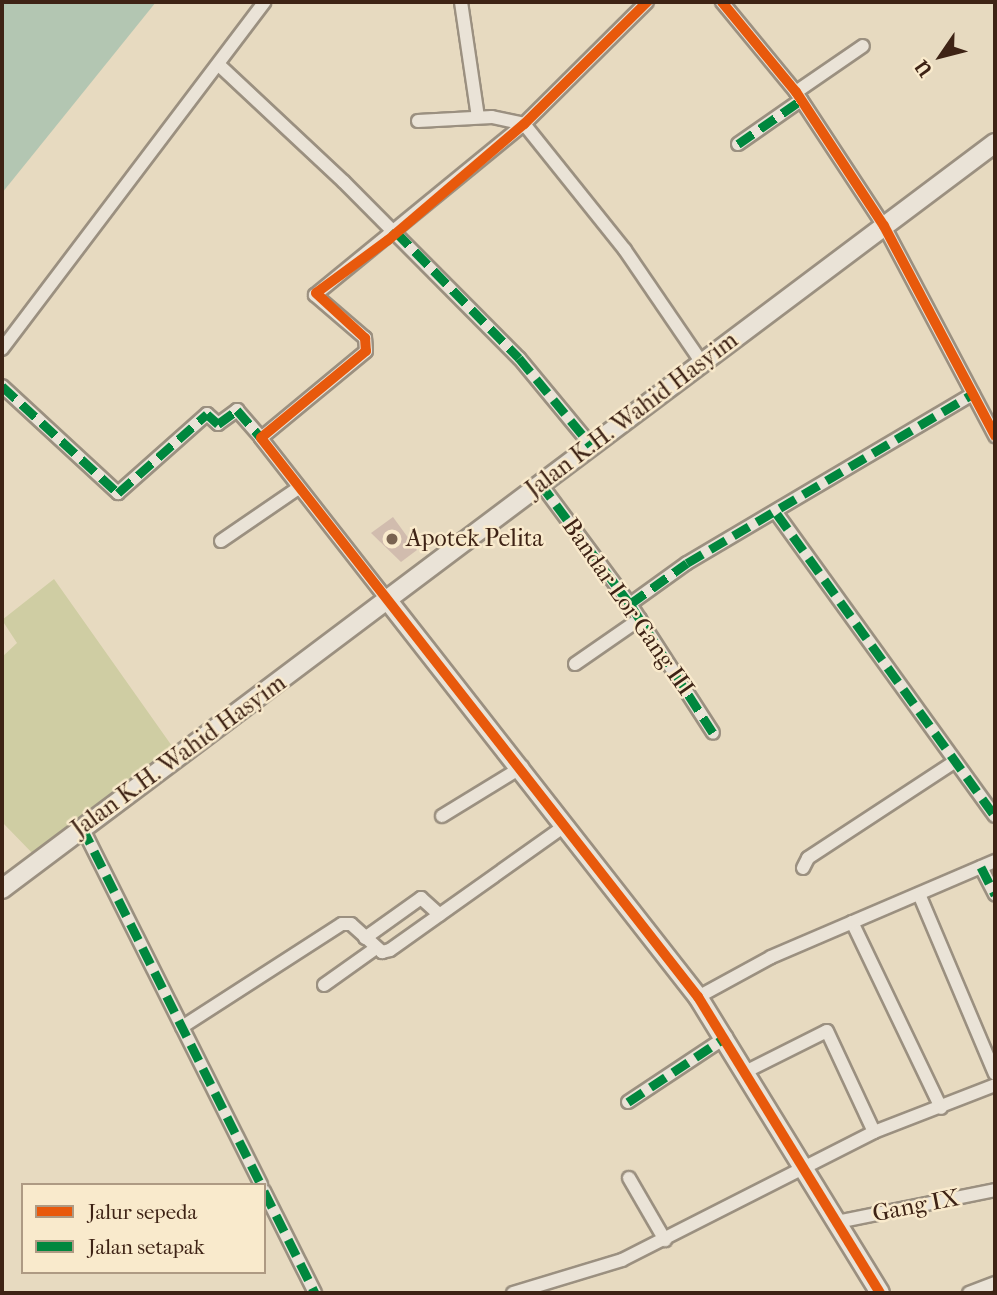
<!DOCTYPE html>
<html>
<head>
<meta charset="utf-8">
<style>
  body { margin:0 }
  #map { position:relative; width:997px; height:1295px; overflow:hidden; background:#e7dac0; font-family:"IM FELL French Canon",serif }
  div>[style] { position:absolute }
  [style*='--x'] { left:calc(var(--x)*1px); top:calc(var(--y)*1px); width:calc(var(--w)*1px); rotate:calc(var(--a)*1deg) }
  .green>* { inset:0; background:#cfcda3 }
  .water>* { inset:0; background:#b3c6b2 }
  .building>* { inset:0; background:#d1bcae }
  .roads { filter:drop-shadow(2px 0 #9b9080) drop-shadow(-2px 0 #9b9080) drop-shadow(0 2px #9b9080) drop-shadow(0 -2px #9b9080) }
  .street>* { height:12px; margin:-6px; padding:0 6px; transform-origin:6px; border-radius:6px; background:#eae3d7 }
  .secondary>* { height:18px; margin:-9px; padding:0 9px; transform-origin:9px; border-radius:9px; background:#eae3d7 }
  .quiet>* { height:9px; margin-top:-4.5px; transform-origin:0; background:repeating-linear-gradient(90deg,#00873e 0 18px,transparent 0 27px) }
  .cycleway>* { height:10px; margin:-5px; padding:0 5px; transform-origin:5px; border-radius:5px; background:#e8590c }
  .dots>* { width:19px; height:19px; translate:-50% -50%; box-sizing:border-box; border:4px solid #f9eacc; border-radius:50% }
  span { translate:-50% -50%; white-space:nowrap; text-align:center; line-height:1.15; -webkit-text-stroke:5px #f9eacc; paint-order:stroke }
  .street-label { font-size:24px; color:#3e2315 }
  .poi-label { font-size:24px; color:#3e2315 }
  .left { translate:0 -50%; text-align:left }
  .frame { position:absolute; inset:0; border:4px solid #3e2315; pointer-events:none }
  .legend { position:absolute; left:21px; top:1183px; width:245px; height:91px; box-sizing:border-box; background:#f9eacc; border:2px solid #ae9a83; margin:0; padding:9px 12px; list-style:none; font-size:21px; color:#3e2315 }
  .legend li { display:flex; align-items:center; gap:14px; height:35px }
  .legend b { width:35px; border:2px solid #ae9a83 }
  .north { position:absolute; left:906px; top:21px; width:70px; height:70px; -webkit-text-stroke:5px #f9eacc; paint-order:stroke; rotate:235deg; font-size:19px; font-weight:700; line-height:28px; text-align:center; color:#3e2315 }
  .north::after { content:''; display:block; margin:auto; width:24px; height:32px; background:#3e2315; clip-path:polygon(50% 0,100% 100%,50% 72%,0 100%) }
</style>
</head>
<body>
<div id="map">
  <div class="green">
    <div style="clip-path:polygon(54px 579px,179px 756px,37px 858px,2px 822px,2px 657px,17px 643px,2px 620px)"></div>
  </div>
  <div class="water">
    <div style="clip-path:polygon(2px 2px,156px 2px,2px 193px)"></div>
  </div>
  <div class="building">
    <div style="clip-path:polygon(393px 517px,417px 550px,401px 562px,371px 533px)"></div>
  </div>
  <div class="roads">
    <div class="street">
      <div style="--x:461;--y:2;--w:116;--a:81.6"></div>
      <div style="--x:722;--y:2;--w:117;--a:50.6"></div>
      <div style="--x:796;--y:92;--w:160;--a:56.7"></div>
      <div style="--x:884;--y:226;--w:238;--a:62.1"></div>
      <div style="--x:219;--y:65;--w:171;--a:43.1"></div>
      <div style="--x:344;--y:182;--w:248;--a:45.2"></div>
      <div style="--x:519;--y:358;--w:113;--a:50.4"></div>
      <div style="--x:796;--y:92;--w:81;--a:-34.5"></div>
      <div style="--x:418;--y:121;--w:74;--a:-3.1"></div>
      <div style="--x:492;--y:117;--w:33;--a:12"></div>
      <div style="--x:524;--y:124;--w:161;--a:51.3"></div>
      <div style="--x:625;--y:250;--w:137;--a:55.7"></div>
      <div style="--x:738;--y:144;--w:77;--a:-34.9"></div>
      <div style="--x:2;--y:349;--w:435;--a:-52.9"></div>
      <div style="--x:2;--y:386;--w:158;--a:42.7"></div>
      <div style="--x:118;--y:493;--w:119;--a:-41.6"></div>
      <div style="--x:207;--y:414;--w:15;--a:42"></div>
      <div style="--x:218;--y:424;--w:24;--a:-36"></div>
      <div style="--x:237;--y:410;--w:37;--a:49"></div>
      <div style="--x:540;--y:483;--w:151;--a:53.4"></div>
      <div style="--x:630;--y:604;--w:153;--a:57.2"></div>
      <div style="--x:777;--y:514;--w:372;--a:54.2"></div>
      <div style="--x:221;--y:541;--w:92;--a:-34.4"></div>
      <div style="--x:389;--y:602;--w:208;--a:-128"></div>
      <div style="--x:261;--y:438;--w:136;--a:-39.6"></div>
      <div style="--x:366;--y:351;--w:13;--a:-94"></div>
      <div style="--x:365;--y:338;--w:66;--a:-139.3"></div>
      <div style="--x:315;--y:295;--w:270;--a:-39.3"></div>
      <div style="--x:524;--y:124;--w:173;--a:-44.8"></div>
      <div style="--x:630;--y:604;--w:70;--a:-35.7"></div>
      <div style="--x:687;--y:563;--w:332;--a:-30.6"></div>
      <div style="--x:575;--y:664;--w:79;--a:-34.7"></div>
      <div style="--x:442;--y:816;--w:94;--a:-31.5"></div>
      <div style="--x:82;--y:827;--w:400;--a:63.4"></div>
      <div style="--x:981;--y:867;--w:31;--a:63"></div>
      <div style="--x:803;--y:868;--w:11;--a:-63"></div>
      <div style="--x:808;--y:858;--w:175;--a:-33.3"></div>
      <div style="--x:919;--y:894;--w:195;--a:67.1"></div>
      <div style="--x:852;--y:922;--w:206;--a:64.4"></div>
      <div style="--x:365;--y:938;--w:69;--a:-35.5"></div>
      <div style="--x:421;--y:898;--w:25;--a:42"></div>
      <div style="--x:324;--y:985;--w:64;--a:-35.4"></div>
      <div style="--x:698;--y:997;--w:83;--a:-28.7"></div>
      <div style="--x:771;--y:957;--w:244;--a:-23.2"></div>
      <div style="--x:182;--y:1027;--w:190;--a:-32.8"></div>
      <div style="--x:342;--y:924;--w:9;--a:0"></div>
      <div style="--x:351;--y:924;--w:42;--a:42.1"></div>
      <div style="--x:382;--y:952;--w:8;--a:-14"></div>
      <div style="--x:390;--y:950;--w:216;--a:-35.4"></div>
      <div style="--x:747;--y:1071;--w:89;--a:-26.6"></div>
      <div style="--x:827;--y:1031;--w:111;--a:65"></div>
      <div style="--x:874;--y:1132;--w:130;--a:-21.2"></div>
      <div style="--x:628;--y:1102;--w:118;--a:-33.6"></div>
      <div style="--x:629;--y:1178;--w:72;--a:59.9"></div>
      <div style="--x:264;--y:1191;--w:114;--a:63.4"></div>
      <div style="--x:837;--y:1222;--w:161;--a:-11.4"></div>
      <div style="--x:513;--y:1293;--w:114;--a:-16.8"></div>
      <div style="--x:622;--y:1260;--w:283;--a:-26.9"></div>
      <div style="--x:969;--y:1293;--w:28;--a:-21"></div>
    </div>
    <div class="secondary">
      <div style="--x:389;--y:602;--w:502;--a:51.96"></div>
      <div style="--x:698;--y:997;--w:347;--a:58.4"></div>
      <div style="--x:2;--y:889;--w:1242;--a:-36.92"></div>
    </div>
  </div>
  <div class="quiet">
    <div style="--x:738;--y:144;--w:77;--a:-34.9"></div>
    <div style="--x:392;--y:236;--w:6;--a:-45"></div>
    <div style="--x:396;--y:232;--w:176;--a:45.7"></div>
    <div style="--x:519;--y:358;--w:113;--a:50.4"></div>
    <div style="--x:2;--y:386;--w:158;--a:42.7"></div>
    <div style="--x:118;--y:493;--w:119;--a:-41.6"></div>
    <div style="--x:207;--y:414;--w:15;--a:42"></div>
    <div style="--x:218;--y:424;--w:24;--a:-36"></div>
    <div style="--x:237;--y:410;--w:37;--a:49"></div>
    <div style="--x:540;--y:483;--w:151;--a:53.4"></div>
    <div style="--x:630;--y:604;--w:153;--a:57.2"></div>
    <div style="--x:777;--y:514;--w:372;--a:54.2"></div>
    <div style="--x:630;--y:604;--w:70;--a:-35.7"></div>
    <div style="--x:687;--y:563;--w:332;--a:-30.6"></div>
    <div style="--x:82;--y:827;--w:400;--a:63.4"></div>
    <div style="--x:981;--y:867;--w:31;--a:63"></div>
    <div style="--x:628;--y:1102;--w:118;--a:-33.6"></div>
    <div style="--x:264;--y:1191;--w:114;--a:63.4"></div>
  </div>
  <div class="cycleway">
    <div style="--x:647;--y:2;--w:173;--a:135.2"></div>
    <div style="--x:524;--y:124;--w:179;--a:139.5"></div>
    <div style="--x:388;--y:240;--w:89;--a:143.6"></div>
    <div style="--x:316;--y:293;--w:67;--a:42.6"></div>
    <div style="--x:365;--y:338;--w:13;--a:86"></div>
    <div style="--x:366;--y:351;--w:136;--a:140.4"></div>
    <div style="--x:261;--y:438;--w:710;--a:51.98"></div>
    <div style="--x:698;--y:997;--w:347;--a:58.4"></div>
    <div style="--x:722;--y:2;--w:117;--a:50.6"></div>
    <div style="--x:796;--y:92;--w:160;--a:56.7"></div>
    <div style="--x:884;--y:226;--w:238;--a:62.1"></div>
  </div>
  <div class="dots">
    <div style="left:392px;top:539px;background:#796351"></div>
  </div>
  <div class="street-label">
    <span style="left:632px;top:415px;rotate:-37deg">Jalan K.H. Wahid Hasyim</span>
    <span style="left:628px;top:607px;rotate:55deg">Bandar Lor Gang III</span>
    <span style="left:179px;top:756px;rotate:-36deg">Jalan K.H. Wahid Hasyim</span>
    <span style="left:916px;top:1206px;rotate:-11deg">Gang IX</span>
  </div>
  <div class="poi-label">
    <span class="left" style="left:406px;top:539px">Apotek Pelita</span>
  </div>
  <div class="frame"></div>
  <ul class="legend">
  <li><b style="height:9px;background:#e8590c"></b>Jalur sepeda</li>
  <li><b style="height:9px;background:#00873e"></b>Jalan setapak</li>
  </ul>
  <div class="north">U</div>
</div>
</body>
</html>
